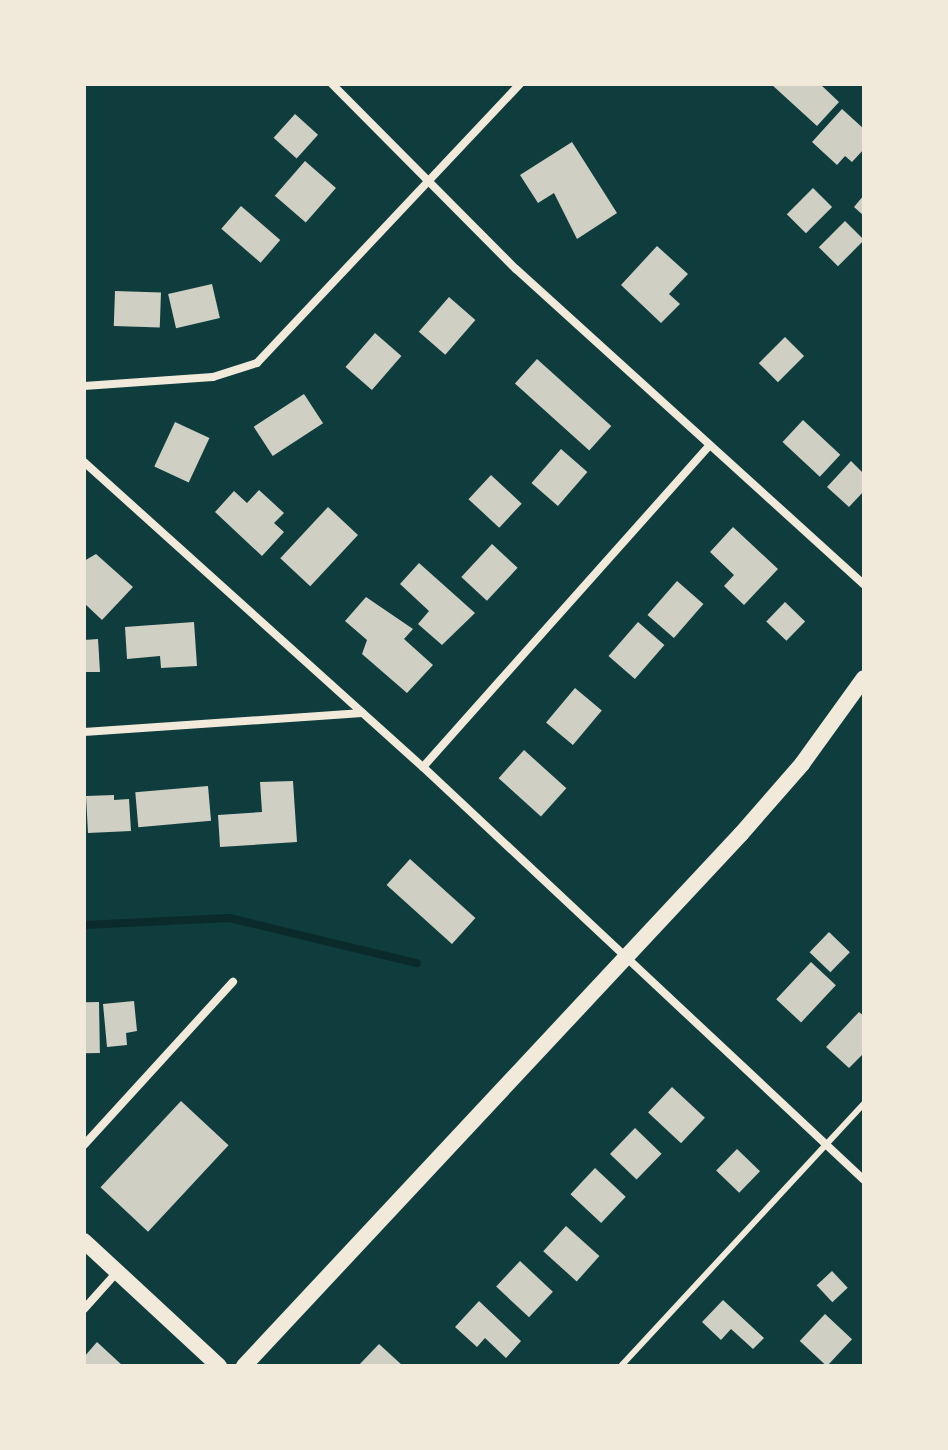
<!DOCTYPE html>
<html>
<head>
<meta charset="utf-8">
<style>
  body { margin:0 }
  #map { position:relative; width:948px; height:1450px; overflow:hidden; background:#0f3d3e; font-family:Figtree,sans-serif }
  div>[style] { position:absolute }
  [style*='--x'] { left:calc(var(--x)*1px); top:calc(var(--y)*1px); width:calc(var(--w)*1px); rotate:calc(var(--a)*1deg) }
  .stream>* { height:8px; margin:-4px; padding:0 4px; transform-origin:4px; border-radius:4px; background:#0a2a2b }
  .building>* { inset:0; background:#cfcfc3; transform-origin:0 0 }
  .service>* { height:6px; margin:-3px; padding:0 3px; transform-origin:3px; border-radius:3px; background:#f1e9da }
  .minor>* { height:8px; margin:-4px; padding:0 4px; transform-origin:4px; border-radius:4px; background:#f1e9da }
  .secondary>* { height:16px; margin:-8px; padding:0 8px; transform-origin:8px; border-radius:8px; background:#f1e9da }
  span { translate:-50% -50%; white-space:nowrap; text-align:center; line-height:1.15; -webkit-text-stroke:8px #f1e9da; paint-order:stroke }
  .frame { position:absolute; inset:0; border:86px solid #f1e9da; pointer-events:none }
</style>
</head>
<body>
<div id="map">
  <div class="stream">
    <div style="--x:84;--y:925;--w:145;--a:-2.8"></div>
    <div style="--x:229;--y:918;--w:193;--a:13.5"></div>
  </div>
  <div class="building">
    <div style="clip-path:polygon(771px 84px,820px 84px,839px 102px,817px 126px)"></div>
    <div style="clip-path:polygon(842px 109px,864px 129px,864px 149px,852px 162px,845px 156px,837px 165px,812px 142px)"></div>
    <div style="left:295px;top:114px;width:31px;height:32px;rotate:42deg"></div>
    <div style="clip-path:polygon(572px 142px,617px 213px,577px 239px,554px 193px,538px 203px,520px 175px)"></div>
    <div style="left:305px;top:161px;width:41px;height:46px;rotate:41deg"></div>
    <div style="left:813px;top:188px;width:27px;height:37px;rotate:45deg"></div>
    <div style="clip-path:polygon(864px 195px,864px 216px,854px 207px)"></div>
    <div style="left:241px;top:206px;width:52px;height:30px;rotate:41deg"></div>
    <div style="left:845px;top:221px;width:27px;height:37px;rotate:45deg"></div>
    <div style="clip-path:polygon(657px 246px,688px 274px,669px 294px,680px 304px,661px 323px,621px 285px)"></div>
    <div style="left:212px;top:284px;width:35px;height:45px;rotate:77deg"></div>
    <div style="left:115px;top:291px;width:46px;height:35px;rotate:2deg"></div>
    <div style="left:449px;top:297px;width:35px;height:46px;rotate:41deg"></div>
    <div style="left:375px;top:333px;width:35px;height:45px;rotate:41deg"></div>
    <div style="left:785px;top:337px;width:27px;height:37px;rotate:45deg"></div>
    <div style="left:537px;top:359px;width:100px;height:33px;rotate:42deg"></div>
    <div style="left:304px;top:394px;width:35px;height:60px;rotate:57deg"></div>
    <div style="left:803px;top:420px;width:51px;height:30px;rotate:43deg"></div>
    <div style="left:175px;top:422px;width:38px;height:49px;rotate:25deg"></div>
    <div style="left:561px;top:449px;width:35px;height:45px;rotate:41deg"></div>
    <div style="clip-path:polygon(851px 461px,864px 474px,864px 491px,849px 507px,827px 487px)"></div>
    <div style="left:491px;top:475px;width:42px;height:33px;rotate:43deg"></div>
    <div style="clip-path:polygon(259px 490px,284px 513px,274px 523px,284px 532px,262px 556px,215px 512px,234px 491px,247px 503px)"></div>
    <div style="left:328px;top:507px;width:41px;height:70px;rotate:43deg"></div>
    <div style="clip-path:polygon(733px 527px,778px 569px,744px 605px,724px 586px,734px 575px,710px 552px)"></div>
    <div style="left:492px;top:544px;width:35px;height:45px;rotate:43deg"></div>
    <div style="clip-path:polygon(96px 554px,133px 587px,102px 620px,84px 603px,84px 561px)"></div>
    <div style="clip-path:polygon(419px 563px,475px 613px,442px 645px,418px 624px,429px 611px,400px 584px)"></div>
    <div style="left:677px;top:581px;width:35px;height:45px;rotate:41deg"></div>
    <div style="clip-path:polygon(366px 597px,413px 629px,404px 639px,433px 665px,407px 693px,362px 654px,367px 640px,345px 621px)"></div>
    <div style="left:785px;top:602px;width:28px;height:27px;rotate:44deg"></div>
    <div style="clip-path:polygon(194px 622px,197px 666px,161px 668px,160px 656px,127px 659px,125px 627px)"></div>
    <div style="left:638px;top:622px;width:35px;height:45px;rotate:41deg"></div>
    <div style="clip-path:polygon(98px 639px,100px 672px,84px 672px,84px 640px)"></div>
    <div style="left:575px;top:688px;width:35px;height:45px;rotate:40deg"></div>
    <div style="left:524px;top:750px;width:57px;height:38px;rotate:42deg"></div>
    <div style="clip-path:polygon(293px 781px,297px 842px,220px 847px,218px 815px,262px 812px,260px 782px)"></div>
    <div style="left:208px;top:786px;width:35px;height:73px;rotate:85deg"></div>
    <div style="clip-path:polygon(114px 795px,114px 800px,129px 799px,131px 831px,88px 833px,86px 796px)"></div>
    <div style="left:410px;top:859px;width:88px;height:35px;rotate:42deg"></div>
    <div style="left:829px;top:932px;width:29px;height:28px;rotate:44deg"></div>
    <div style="left:811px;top:962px;width:34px;height:51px;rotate:43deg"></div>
    <div style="clip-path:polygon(134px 1001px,137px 1031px,126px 1033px,127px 1045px,107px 1047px,103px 1004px)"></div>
    <div style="left:99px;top:1002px;width:51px;height:15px;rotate:89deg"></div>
    <div style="clip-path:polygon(859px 1012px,864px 1016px,864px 1053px,849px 1068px,826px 1047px)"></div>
    <div style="left:672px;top:1087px;width:45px;height:35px;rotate:43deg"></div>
    <div style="left:181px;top:1101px;width:65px;height:118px;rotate:43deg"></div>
    <div style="left:635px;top:1128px;width:37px;height:36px;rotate:44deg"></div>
    <div style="left:737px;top:1149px;width:32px;height:30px;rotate:44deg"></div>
    <div style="left:595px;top:1168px;width:42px;height:36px;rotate:43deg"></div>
    <div style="left:566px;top:1226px;width:45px;height:34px;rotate:42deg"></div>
    <div style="left:520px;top:1261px;width:45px;height:35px;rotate:43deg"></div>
    <div style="left:832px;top:1271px;width:23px;height:21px;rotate:47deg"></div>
    <div style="clip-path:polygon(723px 1300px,764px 1338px,753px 1349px,731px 1329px,721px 1340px,702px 1322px)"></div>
    <div style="clip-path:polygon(479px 1301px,521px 1341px,506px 1358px,485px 1338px,477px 1347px,455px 1327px)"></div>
    <div style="left:825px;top:1314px;width:37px;height:37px;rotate:43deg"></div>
    <div style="clip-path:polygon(97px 1342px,123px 1366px,84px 1366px,84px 1357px)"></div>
    <div style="clip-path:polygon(379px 1344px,403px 1366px,358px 1366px)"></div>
  </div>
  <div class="service">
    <div style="--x:621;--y:1366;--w:357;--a:-47.2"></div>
  </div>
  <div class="minor">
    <div style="--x:332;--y:84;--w:261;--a:45.2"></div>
    <div style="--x:516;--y:269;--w:470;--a:42.2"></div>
    <div style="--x:84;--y:386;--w:129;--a:-4"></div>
    <div style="--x:213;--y:377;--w:46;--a:-17.7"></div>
    <div style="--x:257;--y:363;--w:383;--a:-46.7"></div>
    <div style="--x:84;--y:462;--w:456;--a:42"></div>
    <div style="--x:423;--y:767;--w:604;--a:43.12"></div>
    <div style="--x:84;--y:732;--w:279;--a:-3.9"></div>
    <div style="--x:423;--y:767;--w:431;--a:-48.3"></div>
    <div style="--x:84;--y:1145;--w:221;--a:-47.6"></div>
    <div style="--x:84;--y:1309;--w:51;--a:-48.2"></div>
  </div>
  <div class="secondary">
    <div style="--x:84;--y:1241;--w:184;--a:42.8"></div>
    <div style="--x:244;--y:1366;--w:728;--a:-46.95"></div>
    <div style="--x:741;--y:834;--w:93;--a:-48.9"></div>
    <div style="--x:802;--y:764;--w:106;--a:-54.2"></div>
  </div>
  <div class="frame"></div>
</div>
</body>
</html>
